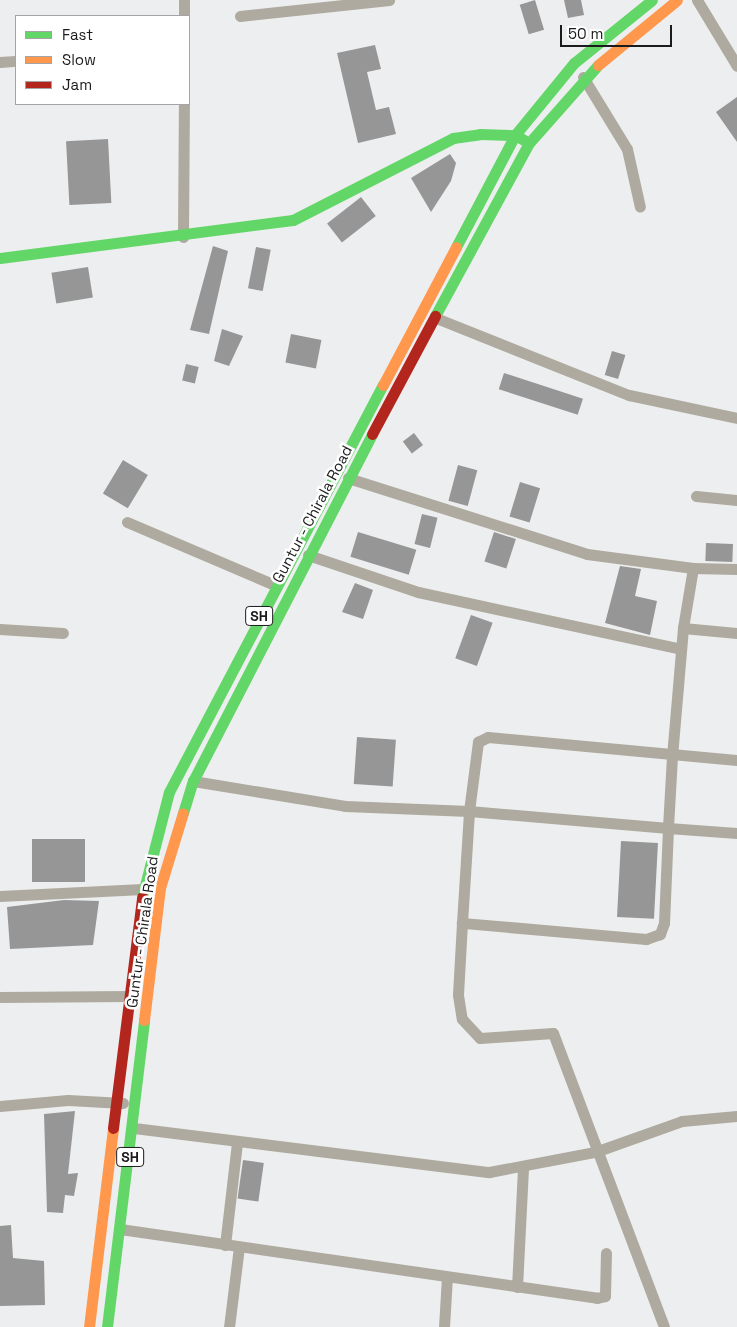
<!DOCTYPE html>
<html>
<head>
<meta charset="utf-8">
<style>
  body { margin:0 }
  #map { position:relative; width:737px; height:1327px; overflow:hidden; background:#edeeef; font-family:"Space Grotesk",sans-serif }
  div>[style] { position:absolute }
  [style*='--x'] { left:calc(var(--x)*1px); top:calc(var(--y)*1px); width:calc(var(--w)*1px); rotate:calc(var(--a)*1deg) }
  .building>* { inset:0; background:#969696; transform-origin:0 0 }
  .street>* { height:11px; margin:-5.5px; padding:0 5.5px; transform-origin:5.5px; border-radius:5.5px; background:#aeaa9f }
  .fast>* { height:11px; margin:-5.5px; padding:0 5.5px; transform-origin:5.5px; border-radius:5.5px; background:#63d668 }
  .slow>* { height:11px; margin:-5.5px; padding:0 5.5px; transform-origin:5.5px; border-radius:5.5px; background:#ff974d }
  .jam>* { height:11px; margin:-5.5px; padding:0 5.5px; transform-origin:5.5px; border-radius:5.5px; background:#b3261e }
  span { translate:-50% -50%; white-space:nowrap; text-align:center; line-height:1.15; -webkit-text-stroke:5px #fff; paint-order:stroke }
  .shield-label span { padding:1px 4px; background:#fff; border:1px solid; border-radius:4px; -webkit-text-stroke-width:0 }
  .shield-label { font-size:14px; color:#1b1b1c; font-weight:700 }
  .street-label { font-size:15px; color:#1b1b1c }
  .legend { position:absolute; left:15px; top:15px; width:175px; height:90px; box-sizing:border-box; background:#fff; border:1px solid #a4a4a4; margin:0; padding:6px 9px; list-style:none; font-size:15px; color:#1b1b1c }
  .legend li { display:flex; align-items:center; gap:10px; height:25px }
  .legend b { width:25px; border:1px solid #a4a4a4 }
  .scale { position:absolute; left:560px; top:25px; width:112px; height:22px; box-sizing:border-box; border:2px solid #1b1b1c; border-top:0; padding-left:6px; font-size:15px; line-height:18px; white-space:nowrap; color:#1b1b1c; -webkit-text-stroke:4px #fff; paint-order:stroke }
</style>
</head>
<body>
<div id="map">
  <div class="building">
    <div style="left:535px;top:0;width:31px;height:16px;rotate:73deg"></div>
    <div style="clip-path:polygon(564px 0,581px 0,584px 15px,568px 18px)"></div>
    <div style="clip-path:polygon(375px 45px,381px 69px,367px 72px,376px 110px,389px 107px,396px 134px,358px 143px,337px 53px)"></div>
    <div style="clip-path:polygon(737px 97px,737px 142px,716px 112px)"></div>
    <div style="left:108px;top:139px;width:64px;height:42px;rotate:87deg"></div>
    <div style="clip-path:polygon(450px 154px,456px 163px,451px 181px,431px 212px,411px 178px)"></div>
    <div style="left:361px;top:197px;width:24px;height:43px;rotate:52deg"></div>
    <div style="clip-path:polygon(213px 246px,228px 251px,209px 334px,190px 330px)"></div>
    <div style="left:256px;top:247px;width:15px;height:42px;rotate:11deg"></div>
    <div style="left:88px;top:267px;width:31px;height:37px;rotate:81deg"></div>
    <div style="clip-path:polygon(222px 329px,243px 336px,229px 366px,214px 361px)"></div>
    <div style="left:291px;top:334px;width:31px;height:29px;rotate:11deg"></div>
    <div style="left:612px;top:351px;width:14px;height:25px;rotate:17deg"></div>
    <div style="left:186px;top:364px;width:13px;height:17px;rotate:13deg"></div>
    <div style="left:504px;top:373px;width:83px;height:17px;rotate:18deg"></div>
    <div style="left:414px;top:433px;width:15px;height:14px;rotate:53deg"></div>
    <div style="left:123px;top:460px;width:29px;height:39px;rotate:31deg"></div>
    <div style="left:458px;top:465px;width:20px;height:37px;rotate:15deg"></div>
    <div style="left:520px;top:482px;width:21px;height:36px;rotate:17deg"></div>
    <div style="left:422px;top:514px;width:16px;height:31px;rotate:14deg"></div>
    <div style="left:358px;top:532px;width:61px;height:26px;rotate:17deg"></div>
    <div style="left:494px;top:532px;width:23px;height:31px;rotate:18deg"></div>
    <div style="left:706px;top:543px;width:27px;height:18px;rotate:2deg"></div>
    <div style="clip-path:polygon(620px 566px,641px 569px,635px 596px,657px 601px,650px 635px,605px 623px)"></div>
    <div style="clip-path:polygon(355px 583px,373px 590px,363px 619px,342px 612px)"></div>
    <div style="left:471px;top:615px;width:23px;height:46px;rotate:20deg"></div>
    <div style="left:357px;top:737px;width:39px;height:47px;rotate:4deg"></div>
    <div style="left:32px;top:839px;width:53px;height:43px"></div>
    <div style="left:621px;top:841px;width:37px;height:76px;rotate:3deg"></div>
    <div style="clip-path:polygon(64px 900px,99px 901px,93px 945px,10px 949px,7px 907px)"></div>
    <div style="clip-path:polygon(75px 1111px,68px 1174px,78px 1173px,74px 1196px,65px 1195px,63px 1213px,47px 1212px,44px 1114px)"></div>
    <div style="left:243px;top:1160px;width:21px;height:39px;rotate:8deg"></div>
    <div style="clip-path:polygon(11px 1225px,13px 1258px,44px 1261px,45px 1305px,0 1306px,0 1226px)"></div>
  </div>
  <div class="street">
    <div style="--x:697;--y:0;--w:77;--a:58.8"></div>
    <div style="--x:184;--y:16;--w:16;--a:-90"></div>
    <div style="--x:240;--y:16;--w:150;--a:-6.1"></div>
    <div style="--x:0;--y:62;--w:16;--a:-4"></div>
    <div style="--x:583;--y:77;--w:84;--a:58.6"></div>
    <div style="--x:627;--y:149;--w:59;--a:77.4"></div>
    <div style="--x:183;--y:237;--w:133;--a:-89.6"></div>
    <div style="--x:436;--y:318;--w:208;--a:21.8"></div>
    <div style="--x:629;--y:395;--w:110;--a:12"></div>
    <div style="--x:348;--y:478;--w:251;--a:17.6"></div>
    <div style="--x:587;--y:554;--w:107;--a:7.5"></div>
    <div style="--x:693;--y:568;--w:44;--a:1.3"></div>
    <div style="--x:696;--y:496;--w:41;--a:5.6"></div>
    <div style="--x:127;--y:522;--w:161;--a:23.1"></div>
    <div style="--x:308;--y:555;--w:116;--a:18.6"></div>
    <div style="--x:418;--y:592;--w:269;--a:12.2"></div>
    <div style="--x:693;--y:568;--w:61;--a:99.5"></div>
    <div style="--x:683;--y:628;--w:128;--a:94.9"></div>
    <div style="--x:672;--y:756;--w:72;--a:93.2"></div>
    <div style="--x:668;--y:828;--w:95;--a:92.4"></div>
    <div style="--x:664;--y:923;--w:12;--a:110"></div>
    <div style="--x:660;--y:934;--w:15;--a:160"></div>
    <div style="--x:646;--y:939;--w:185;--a:-175"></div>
    <div style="--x:462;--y:923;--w:112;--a:-86.4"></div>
    <div style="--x:469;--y:811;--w:200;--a:4.9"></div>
    <div style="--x:668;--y:828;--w:69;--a:4.1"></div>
    <div style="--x:683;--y:628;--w:54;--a:5.3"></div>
    <div style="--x:0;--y:629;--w:63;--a:3.6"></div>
    <div style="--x:193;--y:781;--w:154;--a:9.3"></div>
    <div style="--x:345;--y:806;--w:124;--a:2.3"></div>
    <div style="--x:469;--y:811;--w:70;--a:-82.6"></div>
    <div style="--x:478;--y:742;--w:11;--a:-27"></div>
    <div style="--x:488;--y:737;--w:250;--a:5.3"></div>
    <div style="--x:0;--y:896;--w:143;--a:-2.8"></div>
    <div style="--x:462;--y:923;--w:72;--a:93.2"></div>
    <div style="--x:458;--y:995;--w:24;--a:81"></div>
    <div style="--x:462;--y:1019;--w:26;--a:47"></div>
    <div style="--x:480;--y:1038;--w:73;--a:-3.9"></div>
    <div style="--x:553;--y:1033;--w:314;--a:69.3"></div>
    <div style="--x:0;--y:997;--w:130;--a:-0.4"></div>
    <div style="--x:0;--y:1106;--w:68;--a:-5"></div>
    <div style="--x:68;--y:1100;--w:55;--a:3.1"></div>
    <div style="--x:134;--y:1128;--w:358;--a:7.1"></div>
    <div style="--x:489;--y:1172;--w:108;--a:-10.7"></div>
    <div style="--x:595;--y:1152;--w:92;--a:-19.6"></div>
    <div style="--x:682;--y:1121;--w:55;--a:-5.2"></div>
    <div style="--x:120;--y:1229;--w:482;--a:8.2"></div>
    <div style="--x:597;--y:1298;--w:8;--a:-14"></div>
    <div style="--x:605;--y:1296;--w:43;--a:-88.7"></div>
    <div style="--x:225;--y:1245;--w:103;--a:-83.3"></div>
    <div style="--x:517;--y:1287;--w:120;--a:-87.1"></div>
    <div style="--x:229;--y:1327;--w:81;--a:-82.9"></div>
    <div style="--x:444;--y:1327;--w:50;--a:-86.6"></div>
  </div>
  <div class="fast">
    <div style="--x:456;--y:247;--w:127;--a:-62.2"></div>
    <div style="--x:515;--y:135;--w:93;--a:-50.7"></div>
    <div style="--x:574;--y:63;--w:100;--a:-38.9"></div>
    <div style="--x:0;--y:258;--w:295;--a:-7.4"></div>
    <div style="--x:293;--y:220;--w:180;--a:-27.1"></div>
    <div style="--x:453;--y:138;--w:27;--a:-8"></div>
    <div style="--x:480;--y:134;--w:35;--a:2"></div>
    <div style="--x:515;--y:135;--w:10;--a:29"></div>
    <div style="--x:435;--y:316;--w:197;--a:-61.5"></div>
    <div style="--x:529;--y:143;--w:104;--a:-48.5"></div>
    <div style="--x:183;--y:813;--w:34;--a:-73"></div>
    <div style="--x:193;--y:781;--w:390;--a:-62.7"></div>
    <div style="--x:142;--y:897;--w:108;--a:-75.6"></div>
    <div style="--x:169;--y:792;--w:460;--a:-62.3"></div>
    <div style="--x:107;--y:1327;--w:309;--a:-83.1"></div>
  </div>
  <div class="slow">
    <div style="--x:598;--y:65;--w:102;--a:-39.4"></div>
    <div style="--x:383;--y:385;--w:156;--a:-62.1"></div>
    <div style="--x:144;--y:1020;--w:133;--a:-83.1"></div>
    <div style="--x:160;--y:888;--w:78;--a:-73"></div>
    <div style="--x:89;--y:1327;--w:200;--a:-83.1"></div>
  </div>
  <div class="jam">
    <div style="--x:372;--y:434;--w:134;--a:-61.9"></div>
    <div style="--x:113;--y:1128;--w:233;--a:-82.8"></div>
  </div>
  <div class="shield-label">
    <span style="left:259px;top:616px">SH</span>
    <span style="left:130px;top:1157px">SH</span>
  </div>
  <div class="street-label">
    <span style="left:312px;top:514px;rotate:-62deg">Guntur - Chirala Road</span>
    <span style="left:142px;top:932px;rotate:-82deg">Guntur - Chirala Road</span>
  </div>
  <ul class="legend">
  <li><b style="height:6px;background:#63d668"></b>Fast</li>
  <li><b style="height:6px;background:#ff974d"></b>Slow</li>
  <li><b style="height:6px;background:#b3261e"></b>Jam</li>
  </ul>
  <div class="scale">50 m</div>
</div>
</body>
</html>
